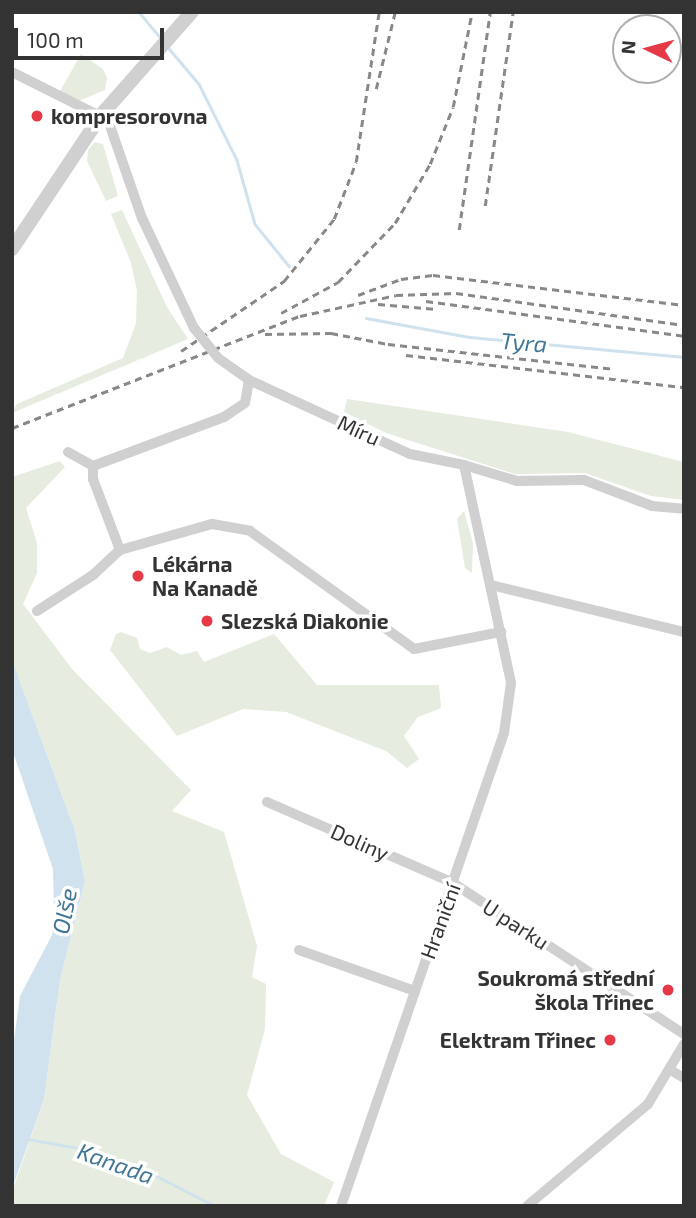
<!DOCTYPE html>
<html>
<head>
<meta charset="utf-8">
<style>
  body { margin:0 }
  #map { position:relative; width:696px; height:1218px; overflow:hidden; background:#fff; font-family:"Exo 2",sans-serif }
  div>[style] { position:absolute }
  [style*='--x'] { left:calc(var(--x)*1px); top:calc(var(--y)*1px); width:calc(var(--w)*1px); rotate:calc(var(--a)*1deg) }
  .green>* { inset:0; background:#e6ecdf }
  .water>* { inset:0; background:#cfe2ee }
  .stream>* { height:2.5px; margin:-1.25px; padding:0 1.25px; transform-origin:1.25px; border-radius:1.25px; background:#cfe2ee }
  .minor>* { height:10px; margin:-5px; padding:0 5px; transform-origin:5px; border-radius:5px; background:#d0d0d0 }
  .tertiary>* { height:14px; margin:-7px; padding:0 7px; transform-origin:7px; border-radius:7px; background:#d0d0d0 }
  .rail>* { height:2.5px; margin-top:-1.25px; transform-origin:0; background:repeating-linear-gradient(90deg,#888 0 7px,transparent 0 12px) }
  .minor-bridge>* { height:10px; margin:-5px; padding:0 5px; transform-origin:5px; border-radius:5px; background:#d0d0d0 }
  .dots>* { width:19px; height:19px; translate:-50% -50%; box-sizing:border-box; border:4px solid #fff; border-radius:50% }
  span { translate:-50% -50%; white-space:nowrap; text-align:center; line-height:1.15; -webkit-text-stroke:7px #fff; paint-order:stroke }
  .poi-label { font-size:21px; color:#333; font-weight:700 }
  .left { translate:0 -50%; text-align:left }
  .right { translate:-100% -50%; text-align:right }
  .street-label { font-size:21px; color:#333 }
  .water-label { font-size:23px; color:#3f7597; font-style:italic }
  .frame { position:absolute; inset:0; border:14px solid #333; pointer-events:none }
  .north { position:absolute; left:612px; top:14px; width:70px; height:70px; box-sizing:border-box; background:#fff; border:2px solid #adadad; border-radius:50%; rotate:275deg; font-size:19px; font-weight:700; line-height:28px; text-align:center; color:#333 }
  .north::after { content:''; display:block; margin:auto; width:24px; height:32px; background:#e63946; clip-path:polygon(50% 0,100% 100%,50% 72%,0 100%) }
  .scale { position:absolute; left:14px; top:28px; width:150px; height:32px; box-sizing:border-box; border:4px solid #333; border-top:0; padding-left:9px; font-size:21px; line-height:24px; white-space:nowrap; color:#333; -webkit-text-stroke:5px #fff; paint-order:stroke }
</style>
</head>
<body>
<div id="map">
  <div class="green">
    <div style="clip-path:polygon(81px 54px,103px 69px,107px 78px,105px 90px,76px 102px,59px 93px)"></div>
    <div style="clip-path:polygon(95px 142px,103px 144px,118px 196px,106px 201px,87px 161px,88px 150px)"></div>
    <div style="clip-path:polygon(122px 210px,167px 307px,188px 339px,12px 413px,17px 404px,123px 358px,136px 323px,137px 291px,131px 263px,111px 214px)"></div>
    <div style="clip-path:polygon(347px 399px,568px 432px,684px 462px,684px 500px,651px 496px,585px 473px,515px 474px,386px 433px,344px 412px)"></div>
    <div style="clip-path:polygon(60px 461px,65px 467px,26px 508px,37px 543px,37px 573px,23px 604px,72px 669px,191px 790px,172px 811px,224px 832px,257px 946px,252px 977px,266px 984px,265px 1029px,247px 1095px,281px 1154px,334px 1182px,324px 1206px,12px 1206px,12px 1192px,44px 1099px,60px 980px,85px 881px,75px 831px,12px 660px,12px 477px)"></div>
    <div style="clip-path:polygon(464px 511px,473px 543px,472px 573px,465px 568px,457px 519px)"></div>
    <div style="clip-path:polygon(121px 632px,137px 638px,140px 649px,150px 653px,167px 647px,181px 655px,197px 651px,204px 662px,274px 634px,317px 685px,439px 685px,441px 708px,418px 717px,404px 736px,419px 759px,407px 768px,386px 751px,286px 712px,243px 709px,177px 736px,110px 650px,116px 634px)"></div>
  </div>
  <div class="water">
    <div style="clip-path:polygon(12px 660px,75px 831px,85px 881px,60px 980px,44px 1099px,12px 1189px,12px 1055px,20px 996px,52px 935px,54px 908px,53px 869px,12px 749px)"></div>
  </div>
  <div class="stream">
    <div style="--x:139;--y:12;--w:34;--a:50"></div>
    <div style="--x:167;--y:46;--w:50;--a:49.9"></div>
    <div style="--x:199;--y:84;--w:85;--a:63.4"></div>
    <div style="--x:237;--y:160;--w:66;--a:74.3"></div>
    <div style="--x:255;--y:224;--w:54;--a:51"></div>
    <div style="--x:366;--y:318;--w:106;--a:10.4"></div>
    <div style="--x:470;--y:337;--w:215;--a:5.3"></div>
    <div style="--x:28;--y:1139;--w:51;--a:10.2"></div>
    <div style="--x:78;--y:1148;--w:62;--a:17"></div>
    <div style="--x:137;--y:1166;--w:88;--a:27.1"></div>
  </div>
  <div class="minor">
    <div style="--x:12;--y:72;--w:107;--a:26.6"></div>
    <div style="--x:108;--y:120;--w:104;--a:70.9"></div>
    <div style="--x:142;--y:218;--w:122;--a:64.7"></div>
    <div style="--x:218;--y:358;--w:38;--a:35"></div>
    <div style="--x:249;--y:380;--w:177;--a:24.7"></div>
    <div style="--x:410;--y:454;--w:55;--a:11.5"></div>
    <div style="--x:464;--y:465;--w:223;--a:77.8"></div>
    <div style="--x:511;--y:683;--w:50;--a:98"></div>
    <div style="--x:504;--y:733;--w:500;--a:109.01"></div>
    <div style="--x:68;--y:452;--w:29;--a:29"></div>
    <div style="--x:464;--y:465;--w:55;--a:16.8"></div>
    <div style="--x:517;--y:481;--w:67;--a:-0.9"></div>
    <div style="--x:584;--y:480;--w:73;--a:20.9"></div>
    <div style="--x:652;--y:506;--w:32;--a:5"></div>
    <div style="--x:120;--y:550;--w:76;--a:-110.8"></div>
    <div style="--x:93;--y:479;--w:13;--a:-90"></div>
    <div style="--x:93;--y:466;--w:140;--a:-20.5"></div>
    <div style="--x:224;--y:417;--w:25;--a:-34"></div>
    <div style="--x:245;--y:403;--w:23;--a:-80"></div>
    <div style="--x:491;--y:585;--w:199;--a:13.7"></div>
    <div style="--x:37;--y:611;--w:67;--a:-32.7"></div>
    <div style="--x:93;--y:575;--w:37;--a:-43"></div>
    <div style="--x:120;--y:550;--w:96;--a:-15.8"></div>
    <div style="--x:212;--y:524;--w:39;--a:10"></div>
    <div style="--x:250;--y:531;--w:202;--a:35.7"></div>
    <div style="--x:414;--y:649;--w:89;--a:-11.1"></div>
    <div style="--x:267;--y:802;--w:203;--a:23.5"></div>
    <div style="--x:453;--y:883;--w:276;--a:33.2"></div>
    <div style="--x:299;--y:950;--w:123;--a:19.5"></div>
    <div style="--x:672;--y:1071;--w:14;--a:30"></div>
    <div style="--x:527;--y:1206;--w:158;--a:-40.1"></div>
    <div style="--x:648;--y:1104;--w:70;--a:-59"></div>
  </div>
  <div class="tertiary">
    <div style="--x:12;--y:249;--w:162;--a:-56.3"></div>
    <div style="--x:102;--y:114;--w:136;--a:-48.6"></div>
  </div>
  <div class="rail">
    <div style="--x:376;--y:89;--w:79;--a:-76.1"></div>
    <div style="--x:485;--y:206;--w:196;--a:-81.8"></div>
    <div style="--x:459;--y:230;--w:220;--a:-81.9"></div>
    <div style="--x:358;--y:295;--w:46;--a:-20.4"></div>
    <div style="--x:401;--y:279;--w:32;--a:-7"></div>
    <div style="--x:433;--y:275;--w:253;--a:6.8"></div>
    <div style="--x:426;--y:301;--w:260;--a:7.7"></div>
    <div style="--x:378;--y:304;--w:59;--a:4.8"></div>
    <div style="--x:281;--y:313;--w:65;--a:-28.5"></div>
    <div style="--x:338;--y:282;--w:82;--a:-46"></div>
    <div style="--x:395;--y:223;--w:69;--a:-59.3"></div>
    <div style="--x:430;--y:164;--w:61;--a:-68"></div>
    <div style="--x:453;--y:107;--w:97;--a:-78.7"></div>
    <div style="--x:265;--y:334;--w:66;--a:-0.9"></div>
    <div style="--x:331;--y:333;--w:58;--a:10.9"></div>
    <div style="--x:388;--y:344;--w:226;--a:6.3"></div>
    <div style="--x:181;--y:351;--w:125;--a:-34.2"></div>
    <div style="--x:284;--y:281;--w:80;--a:-51.1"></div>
    <div style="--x:334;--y:219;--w:61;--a:-68.9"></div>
    <div style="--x:356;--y:162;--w:152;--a:-81.3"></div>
    <div style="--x:406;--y:355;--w:280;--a:6.6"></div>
    <div style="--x:12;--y:428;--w:309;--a:-21.3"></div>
    <div style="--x:300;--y:316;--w:98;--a:-12.3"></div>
    <div style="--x:396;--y:295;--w:60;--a:-1.9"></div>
    <div style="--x:456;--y:293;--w:230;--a:8"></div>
  </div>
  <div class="minor-bridge">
    <div style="--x:194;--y:328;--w:38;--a:51"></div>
  </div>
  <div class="dots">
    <div style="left:37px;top:116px;background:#e63946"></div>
    <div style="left:138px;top:576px;background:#e63946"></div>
    <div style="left:207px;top:621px;background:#e63946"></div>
    <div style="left:668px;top:990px;background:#e63946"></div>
    <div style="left:610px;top:1040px;background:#e63946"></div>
  </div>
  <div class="poi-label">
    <span class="left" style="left:51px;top:116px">kompresorovna</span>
    <span class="left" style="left:152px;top:576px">Lékárna<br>Na Kanadě</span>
    <span class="left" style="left:221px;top:621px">Slezská Diakonie</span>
    <span class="right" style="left:654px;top:990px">Soukromá střední<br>škola Třinec</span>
    <span class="right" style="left:596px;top:1040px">Elektram Třinec</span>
  </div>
  <div class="street-label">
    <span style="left:359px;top:430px;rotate:25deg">Míru</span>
    <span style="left:360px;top:842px;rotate:24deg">Doliny</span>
    <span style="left:440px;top:921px;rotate:-70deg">Hraniční</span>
    <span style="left:516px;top:924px;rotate:33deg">U parku</span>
  </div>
  <div class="water-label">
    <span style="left:524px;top:342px;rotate:5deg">Tyra</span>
    <span style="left:64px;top:911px;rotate:-79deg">Olše</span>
    <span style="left:116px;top:1163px;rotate:20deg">Kanada</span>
  </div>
  <div class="frame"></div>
  <div class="north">N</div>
  <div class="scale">100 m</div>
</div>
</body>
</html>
